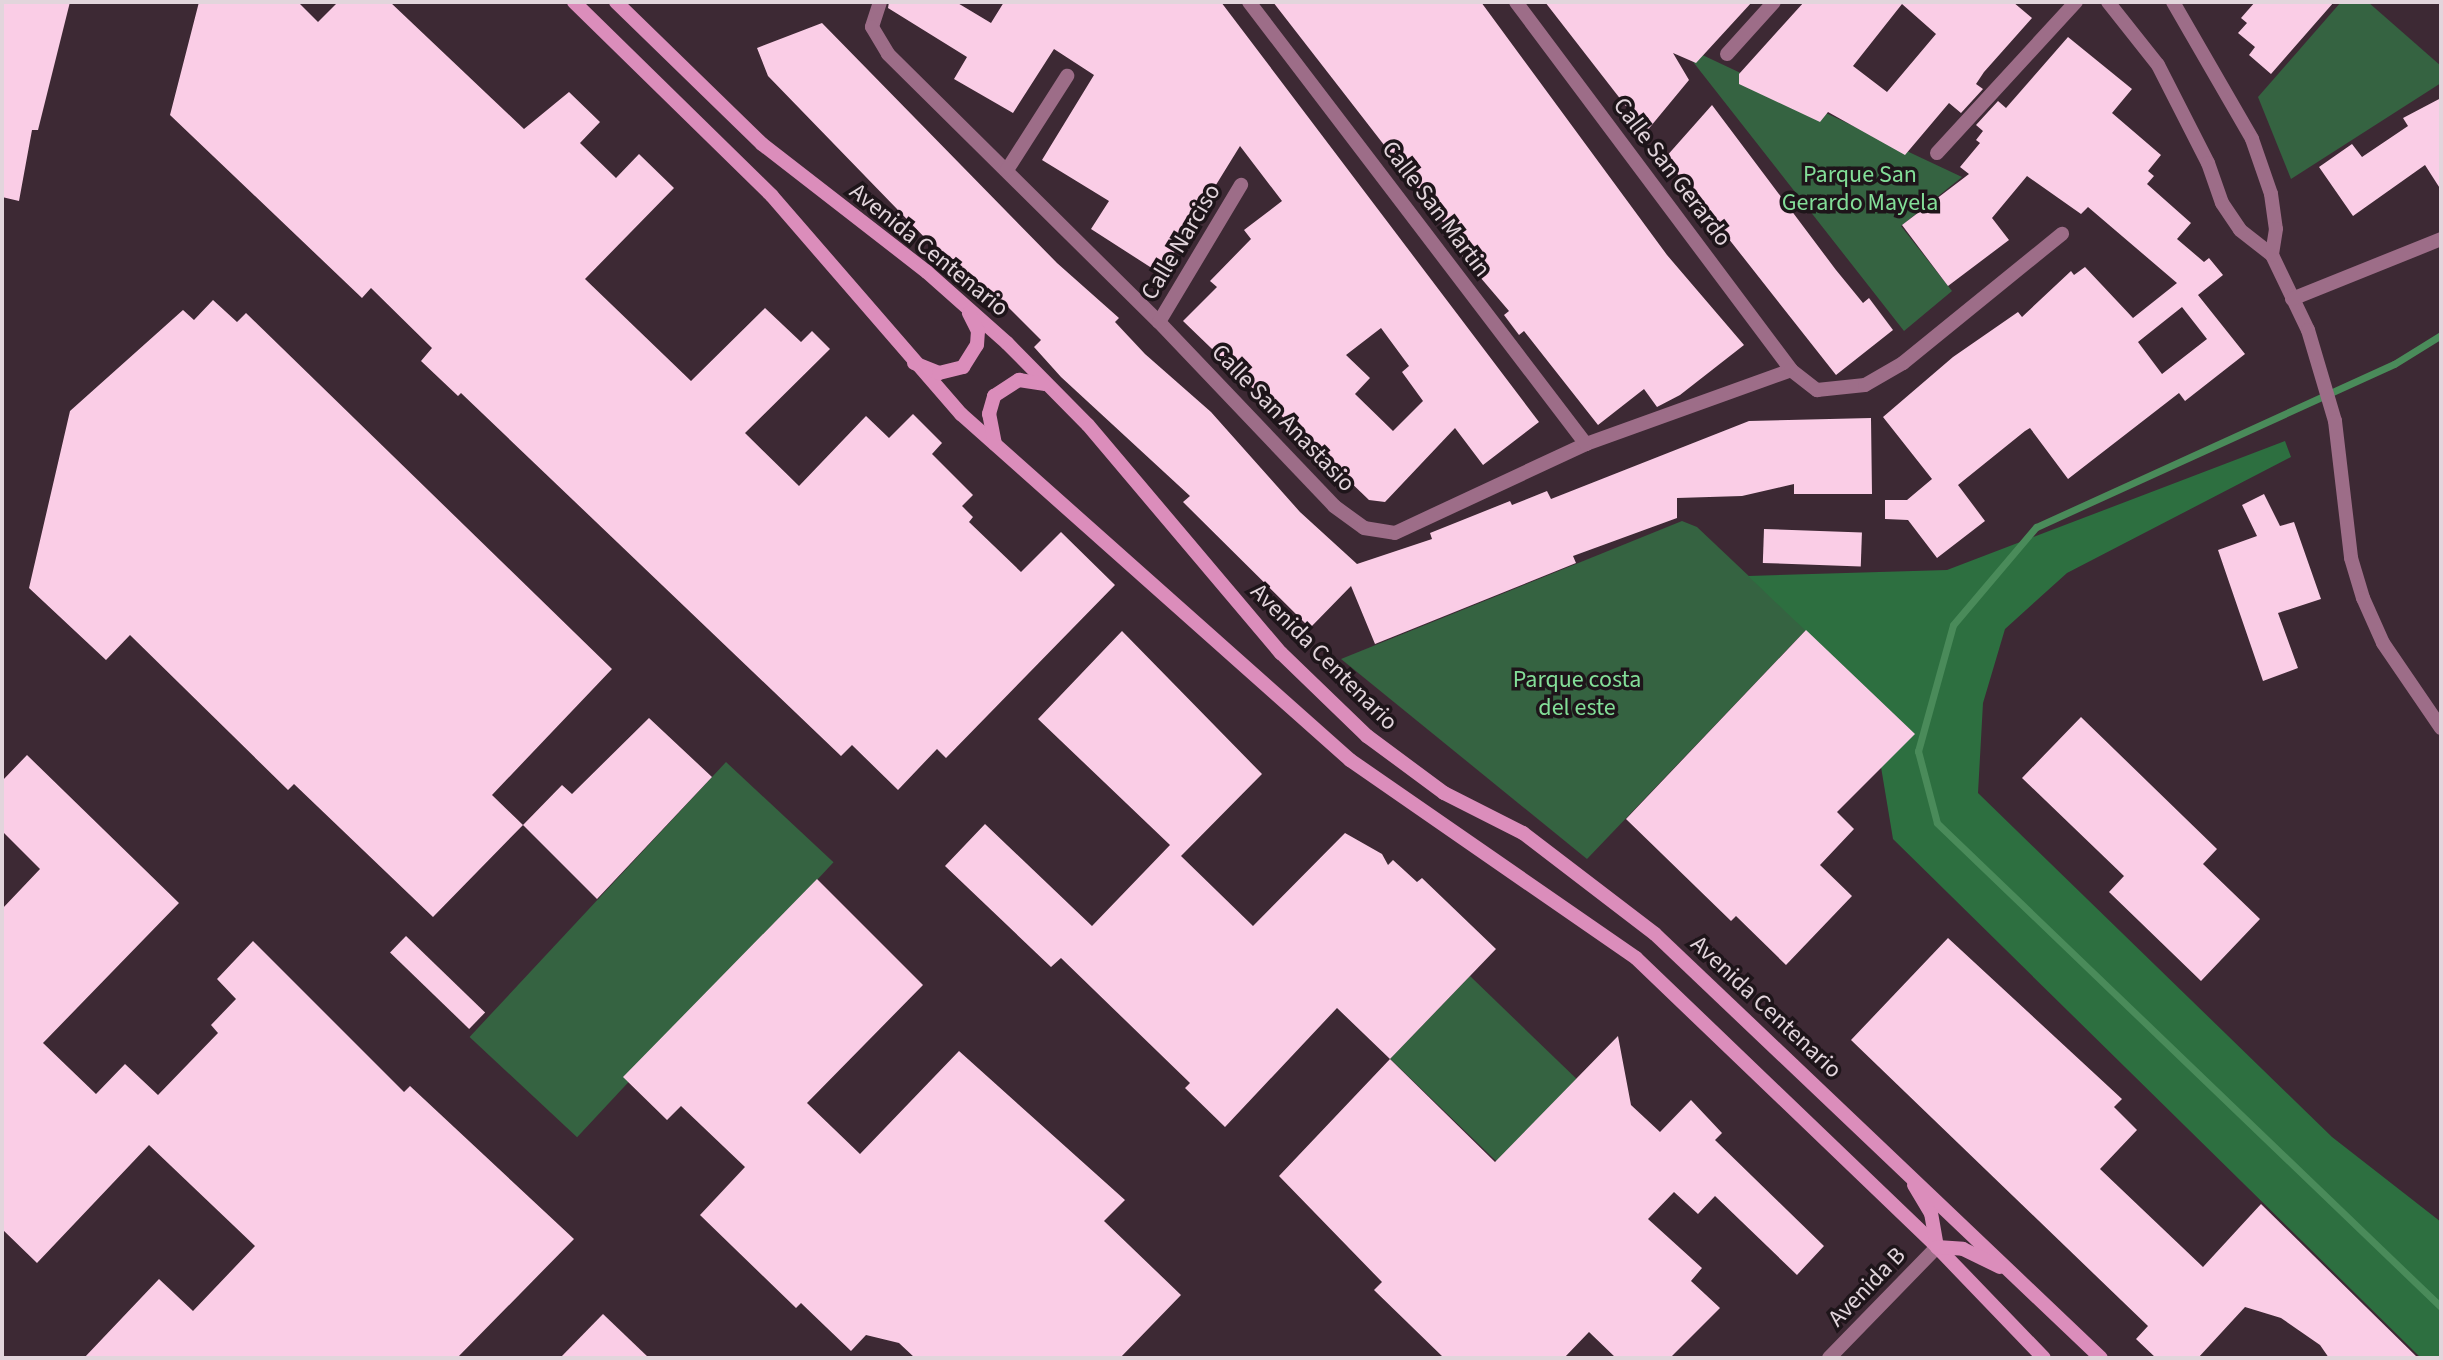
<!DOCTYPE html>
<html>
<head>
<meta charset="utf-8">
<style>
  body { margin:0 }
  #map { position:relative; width:2443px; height:1360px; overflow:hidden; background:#3d2934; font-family:"Source Sans 3",sans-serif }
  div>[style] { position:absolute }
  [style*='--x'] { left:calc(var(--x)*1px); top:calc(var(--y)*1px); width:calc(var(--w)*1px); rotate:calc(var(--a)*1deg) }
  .green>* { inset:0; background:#356341; transform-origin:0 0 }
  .forest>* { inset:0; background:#2d6f40 }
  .stream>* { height:7px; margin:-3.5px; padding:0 3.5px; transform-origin:3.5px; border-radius:3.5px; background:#4a8b5a }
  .building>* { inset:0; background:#facde6; transform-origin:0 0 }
  .minor>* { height:14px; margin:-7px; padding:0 7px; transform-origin:7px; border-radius:7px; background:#9d6d88 }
  .tertiary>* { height:14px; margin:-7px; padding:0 7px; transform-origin:7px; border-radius:7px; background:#9d6d88 }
  .secondary>* { height:14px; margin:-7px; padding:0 7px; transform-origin:7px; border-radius:7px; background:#db8dbb }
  span { translate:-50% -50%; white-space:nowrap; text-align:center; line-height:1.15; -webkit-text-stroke:7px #1e151a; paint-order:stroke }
  .street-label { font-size:24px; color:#e2d5dc }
  .park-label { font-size:24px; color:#83de98 }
  .frame { position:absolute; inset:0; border:4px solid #e2d5dc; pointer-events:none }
</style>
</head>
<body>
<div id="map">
  <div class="green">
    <div style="clip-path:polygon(2341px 2px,2368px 2px,2441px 66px,2441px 83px,2291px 179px,2258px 97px)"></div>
    <div style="clip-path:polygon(1679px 44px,1962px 177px,1901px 226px,1952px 291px,1904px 331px)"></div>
    <div style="clip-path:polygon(1682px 521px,1697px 527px,1806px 630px,1587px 859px,1341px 659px)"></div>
    <div style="left:726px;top:762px;width:147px;height:376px;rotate:43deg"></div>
    <div style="left:1470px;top:976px;width:148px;height:115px;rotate:44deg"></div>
  </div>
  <div class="forest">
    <div style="clip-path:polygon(2285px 441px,2291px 457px,2067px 573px,2005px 629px,1983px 703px,1978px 793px,2332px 1137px,2441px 1222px,2441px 1358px,2421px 1358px,1893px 839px,1881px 767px,1914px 734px,1748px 576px,1947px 570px)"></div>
  </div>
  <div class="stream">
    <div style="--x:2441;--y:335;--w:55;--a:148.3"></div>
    <div style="--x:2394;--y:364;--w:393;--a:155.5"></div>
    <div style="--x:2036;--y:527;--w:128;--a:130.3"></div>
    <div style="--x:1953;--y:625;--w:131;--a:105.5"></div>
    <div style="--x:1918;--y:751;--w:74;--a:75.2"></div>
    <div style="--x:1937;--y:823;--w:699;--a:43.84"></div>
  </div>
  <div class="building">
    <div style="clip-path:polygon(2px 2px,70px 2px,38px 130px,32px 130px,19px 201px,2px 197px)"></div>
    <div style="clip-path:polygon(199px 2px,298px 2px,318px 22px,338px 2px,390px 2px,524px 129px,569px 92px,600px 122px,580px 143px,616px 178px,639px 154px,674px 188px,585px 279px,691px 381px,765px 308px,801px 342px,812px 331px,830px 349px,745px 433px,799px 486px,866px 416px,889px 438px,913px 414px,942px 443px,932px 454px,973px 495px,962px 506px,973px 517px,969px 522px,1021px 572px,1061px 532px,1115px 585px,946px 758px,937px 749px,898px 790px,852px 745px,841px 756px,461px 393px,458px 396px,421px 361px,432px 348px,371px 288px,362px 298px,170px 115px)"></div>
    <div style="clip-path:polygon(evenodd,889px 2px,956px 2px,991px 23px,1004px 2px,1221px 2px,1539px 422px,1483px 465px,1455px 428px,1385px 502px,1369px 500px,1183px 321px,1217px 287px,1210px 281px,1251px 239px,1244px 230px,1282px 201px,1240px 146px,1161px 274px,1091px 229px,1109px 201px,1042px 160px,1094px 75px,1054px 49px,1013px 113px,954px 79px,967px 57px,888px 8px,889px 2px,1381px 328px,1409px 366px,1402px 372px,1423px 401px,1393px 431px,1355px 394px,1370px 378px,1346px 355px,1381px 328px)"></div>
    <div style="clip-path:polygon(1273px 2px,1481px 2px,1667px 255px,1744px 345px,1680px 395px,1657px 407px,1644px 389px,1598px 425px,1524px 331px,1519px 335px,1504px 315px,1509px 311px,1445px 236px,1450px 232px,1426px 199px)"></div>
    <div style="clip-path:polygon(1545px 2px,1752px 2px,1696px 63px,1673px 53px,1689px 80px,1646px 132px)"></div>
    <div style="clip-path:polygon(evenodd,1804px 2px,2013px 2px,2032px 18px,1984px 72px,1976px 84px,1983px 89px,1961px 113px,1949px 103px,1905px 155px,1828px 112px,1820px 122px,1739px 84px,1739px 74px,1804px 2px,1902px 4px,1936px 34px,1887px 92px,1853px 66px,1902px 4px)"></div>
    <div style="clip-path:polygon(2255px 2px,2334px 2px,2271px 74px,2249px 55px,2255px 47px,2238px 33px,2247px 23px,2241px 18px)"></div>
    <div style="clip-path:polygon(822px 23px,1057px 263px,1119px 318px,1115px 322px,1145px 354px,1211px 412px,1300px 512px,1357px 564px,1432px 539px,1430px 533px,1510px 501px,1512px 505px,1547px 491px,1551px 499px,1749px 421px,1871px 418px,1872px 494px,1794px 494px,1794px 484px,1742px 496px,1677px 498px,1677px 518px,1573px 556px,1576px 563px,1375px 644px,1351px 586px,1310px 628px,1183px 502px,1190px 496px,1061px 377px,1034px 347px,1041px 340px,1002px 301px,994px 309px,768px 76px,757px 48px)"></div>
    <div style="clip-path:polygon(evenodd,2068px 37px,2132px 89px,2112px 113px,2161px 155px,2148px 171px,2154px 176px,2147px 184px,2191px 223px,2177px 239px,2204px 262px,2209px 258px,2223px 275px,2198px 295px,2245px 354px,2185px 401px,2179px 393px,2068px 479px,2030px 428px,2025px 431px,1958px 485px,1985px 521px,1937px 558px,1908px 520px,1885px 519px,1885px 500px,1907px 500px,1932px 479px,1883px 417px,1953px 357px,2018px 312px,2022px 317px,2071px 271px,2074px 275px,2085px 267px,2133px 318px,2177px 283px,2088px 207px,2081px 214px,2027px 176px,1992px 218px,2009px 240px,1948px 286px,1902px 225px,1969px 174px,1960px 167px,1980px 143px,1976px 140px,1983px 131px,1976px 125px,1998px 101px,2006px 108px,2068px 37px,2182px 307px,2207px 339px,2162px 374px,2138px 342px,2182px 307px)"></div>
    <div style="clip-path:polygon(2441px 98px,2441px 190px,2425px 165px,2353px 216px,2319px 167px,2352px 144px,2362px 157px,2408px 126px,2403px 118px)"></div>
    <div style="clip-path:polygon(1712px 105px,1836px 270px,1863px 303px,1869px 298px,1893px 330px,1836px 375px,1665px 158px)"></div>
    <div style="clip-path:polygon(213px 300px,237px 322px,246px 313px,612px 669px,492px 795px,523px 825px,433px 917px,294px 784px,288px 790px,130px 635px,106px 660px,29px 588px,70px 411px,183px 310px,194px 320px)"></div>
    <div style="clip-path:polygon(2264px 494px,2280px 526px,2294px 522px,2321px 599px,2278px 613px,2298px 668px,2263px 681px,2218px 550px,2257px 536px,2242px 505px)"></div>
    <div style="left:1764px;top:529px;width:98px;height:34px;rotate:2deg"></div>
    <div style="clip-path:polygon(1806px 630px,1915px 734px,1837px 812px,1854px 829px,1820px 865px,1852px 896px,1786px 965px,1736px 916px,1731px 921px,1626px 819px)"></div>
    <div style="clip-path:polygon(1122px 631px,1262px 774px,1181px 856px,1253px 926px,1345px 833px,1382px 854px,1388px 865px,1393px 860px,1417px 882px,1422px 878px,1496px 949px,1390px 1059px,1337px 1008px,1225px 1127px,1185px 1088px,1190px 1083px,1061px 958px,1051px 967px,945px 866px,985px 824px,1092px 926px,1170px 845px,1038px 719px)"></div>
    <div style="clip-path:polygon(2081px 717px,2217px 849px,2203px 864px,2260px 919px,2201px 981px,2109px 892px,2124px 876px,2022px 778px)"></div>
    <div style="clip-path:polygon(649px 718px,712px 777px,597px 899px,523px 825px,562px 785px,572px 794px)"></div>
    <div style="clip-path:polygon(27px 755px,179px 903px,43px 1043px,96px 1094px,125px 1064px,158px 1095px,218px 1033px,211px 1025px,236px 999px,217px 979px,253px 941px,404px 1092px,410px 1086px,574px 1239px,457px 1358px,84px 1358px,159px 1279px,193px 1311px,255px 1246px,149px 1145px,37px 1263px,2px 1229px,2px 909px,40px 869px,2px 831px,2px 781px)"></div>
    <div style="clip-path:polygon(817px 879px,923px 985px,807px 1103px,860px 1154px,959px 1051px,1125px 1200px,1104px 1221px,1181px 1295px,1120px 1358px,915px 1358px,899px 1343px,866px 1335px,851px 1351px,801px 1303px,796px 1308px,700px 1215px,745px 1167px,681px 1106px,667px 1120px,623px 1077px)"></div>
    <div style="left:406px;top:936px;width:110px;height:23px;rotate:44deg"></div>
    <div style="clip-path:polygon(1948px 938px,2122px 1099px,2114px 1107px,2137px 1130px,2100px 1169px,2203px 1267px,2261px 1204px,2418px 1358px,2329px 1358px,2320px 1345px,2281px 1318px,2245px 1307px,2198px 1358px,2156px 1358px,2136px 1339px,2148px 1326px,1851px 1040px)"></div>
    <div style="clip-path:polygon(1618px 1036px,1631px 1105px,1660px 1132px,1691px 1100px,1722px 1133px,1715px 1140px,1824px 1246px,1797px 1275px,1715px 1196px,1698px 1214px,1674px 1192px,1648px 1219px,1702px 1268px,1691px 1281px,1720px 1308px,1670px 1358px,1616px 1358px,1589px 1332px,1564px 1358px,1444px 1358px,1374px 1290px,1382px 1282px,1279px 1176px,1390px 1059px,1495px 1162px)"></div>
    <div style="clip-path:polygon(603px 1314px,649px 1358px,560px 1358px)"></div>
  </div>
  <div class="minor">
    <div style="--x:880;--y:2;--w:26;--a:108"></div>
    <div style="--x:872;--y:27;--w:31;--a:59"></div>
    <div style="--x:888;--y:54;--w:381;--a:44.7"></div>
    <div style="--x:1159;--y:322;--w:254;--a:46.4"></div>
    <div style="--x:1334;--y:506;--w:37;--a:36"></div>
    <div style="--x:1364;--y:528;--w:31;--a:9"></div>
    <div style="--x:1395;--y:533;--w:211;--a:-25"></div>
    <div style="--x:1586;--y:444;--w:218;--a:-19.8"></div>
    <div style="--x:1249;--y:2;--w:556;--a:52.68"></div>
    <div style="--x:1516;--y:2;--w:459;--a:53.2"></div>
    <div style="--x:1791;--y:370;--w:33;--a:38"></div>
    <div style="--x:1817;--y:390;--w:48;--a:-5.9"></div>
    <div style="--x:1865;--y:385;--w:44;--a:-30.1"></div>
    <div style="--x:1903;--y:363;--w:205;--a:-39.1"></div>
    <div style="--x:2108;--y:2;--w:80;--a:51.6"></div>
    <div style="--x:2158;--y:65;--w:110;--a:63"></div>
    <div style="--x:2208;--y:163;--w:42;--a:70.7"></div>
    <div style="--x:2222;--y:203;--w:32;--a:56"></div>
    <div style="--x:2240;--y:230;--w:41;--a:38"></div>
    <div style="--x:2272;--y:255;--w:83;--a:64.4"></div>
    <div style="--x:2308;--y:330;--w:95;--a:73.5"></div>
    <div style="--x:2335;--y:421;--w:138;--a:83.3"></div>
    <div style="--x:2351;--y:558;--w:42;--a:73.3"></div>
    <div style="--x:2363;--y:598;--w:49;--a:66"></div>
    <div style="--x:2383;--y:643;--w:103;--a:55.7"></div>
    <div style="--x:2173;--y:2;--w:158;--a:60"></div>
    <div style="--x:2252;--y:139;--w:58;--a:70.9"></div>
    <div style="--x:2271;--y:194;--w:35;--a:82"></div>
    <div style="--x:2276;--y:229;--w:26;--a:99"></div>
    <div style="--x:1727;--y:54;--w:70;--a:-47.9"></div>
    <div style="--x:1937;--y:153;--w:205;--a:-47.4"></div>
    <div style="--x:1007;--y:170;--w:112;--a:-57.4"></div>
    <div style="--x:2292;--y:299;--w:161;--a:-21.9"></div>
    <div style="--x:1159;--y:322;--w:160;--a:-59.1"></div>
  </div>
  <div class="tertiary">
    <div style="--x:1829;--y:1358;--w:155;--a:-45.8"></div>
  </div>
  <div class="secondary">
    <div style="--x:574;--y:2;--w:277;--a:44.4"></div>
    <div style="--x:772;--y:196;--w:289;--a:49.1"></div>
    <div style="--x:961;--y:414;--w:521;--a:41.65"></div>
    <div style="--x:1350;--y:760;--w:348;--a:34.7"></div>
    <div style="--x:1636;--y:958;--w:417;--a:43.8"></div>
    <div style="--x:1937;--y:1247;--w:154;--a:46.1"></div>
    <div style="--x:616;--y:2;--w:204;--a:44.2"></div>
    <div style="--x:762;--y:144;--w:209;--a:37.8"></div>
    <div style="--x:927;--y:272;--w:107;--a:41.6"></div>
    <div style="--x:1007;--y:343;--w:115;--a:45.4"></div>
    <div style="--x:1088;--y:425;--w:299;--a:49.8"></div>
    <div style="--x:1281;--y:653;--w:120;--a:44"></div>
    <div style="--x:1367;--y:736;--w:96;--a:36.5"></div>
    <div style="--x:1444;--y:793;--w:89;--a:26.9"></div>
    <div style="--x:1523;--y:833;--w:166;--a:37.4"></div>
    <div style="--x:1655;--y:934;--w:615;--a:43.55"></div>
    <div style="--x:914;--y:363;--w:27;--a:22"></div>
    <div style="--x:939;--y:373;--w:25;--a:-14"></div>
    <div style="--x:963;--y:367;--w:26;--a:-58"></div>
    <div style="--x:977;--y:345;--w:14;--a:-86"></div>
    <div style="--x:978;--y:331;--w:20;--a:-117"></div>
    <div style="--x:995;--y:444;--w:31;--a:-101"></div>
    <div style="--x:989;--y:414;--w:19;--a:-74"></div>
    <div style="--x:994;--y:396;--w:30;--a:-33"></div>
    <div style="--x:1019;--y:380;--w:25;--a:9"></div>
    <div style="--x:1914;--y:1185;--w:33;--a:59"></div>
    <div style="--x:1931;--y:1213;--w:35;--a:80"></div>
    <div style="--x:1937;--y:1247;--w:26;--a:4"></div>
    <div style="--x:1963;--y:1249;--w:41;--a:25.9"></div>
  </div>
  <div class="street-label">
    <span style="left:1672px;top:172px;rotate:53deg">Calle San Gerardo</span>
    <span style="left:1436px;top:209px;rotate:53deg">Calle San Martin</span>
    <span style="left:1181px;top:242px;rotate:-59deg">Calle Narciso</span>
    <span style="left:929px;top:250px;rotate:39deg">Avenida Centenario</span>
    <span style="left:1283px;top:418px;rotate:46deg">Calle San Anastasio</span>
    <span style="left:1324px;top:657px;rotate:45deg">Avenida Centenario</span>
    <span style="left:1766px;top:1007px;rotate:43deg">Avenida Centenario</span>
    <span style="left:1867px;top:1287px;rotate:-46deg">Avenida B</span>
  </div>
  <div class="park-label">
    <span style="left:1860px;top:189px">Parque San<br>Gerardo Mayela</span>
    <span style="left:1577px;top:694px">Parque costa<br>del este</span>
  </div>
  <div class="frame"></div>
</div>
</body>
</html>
